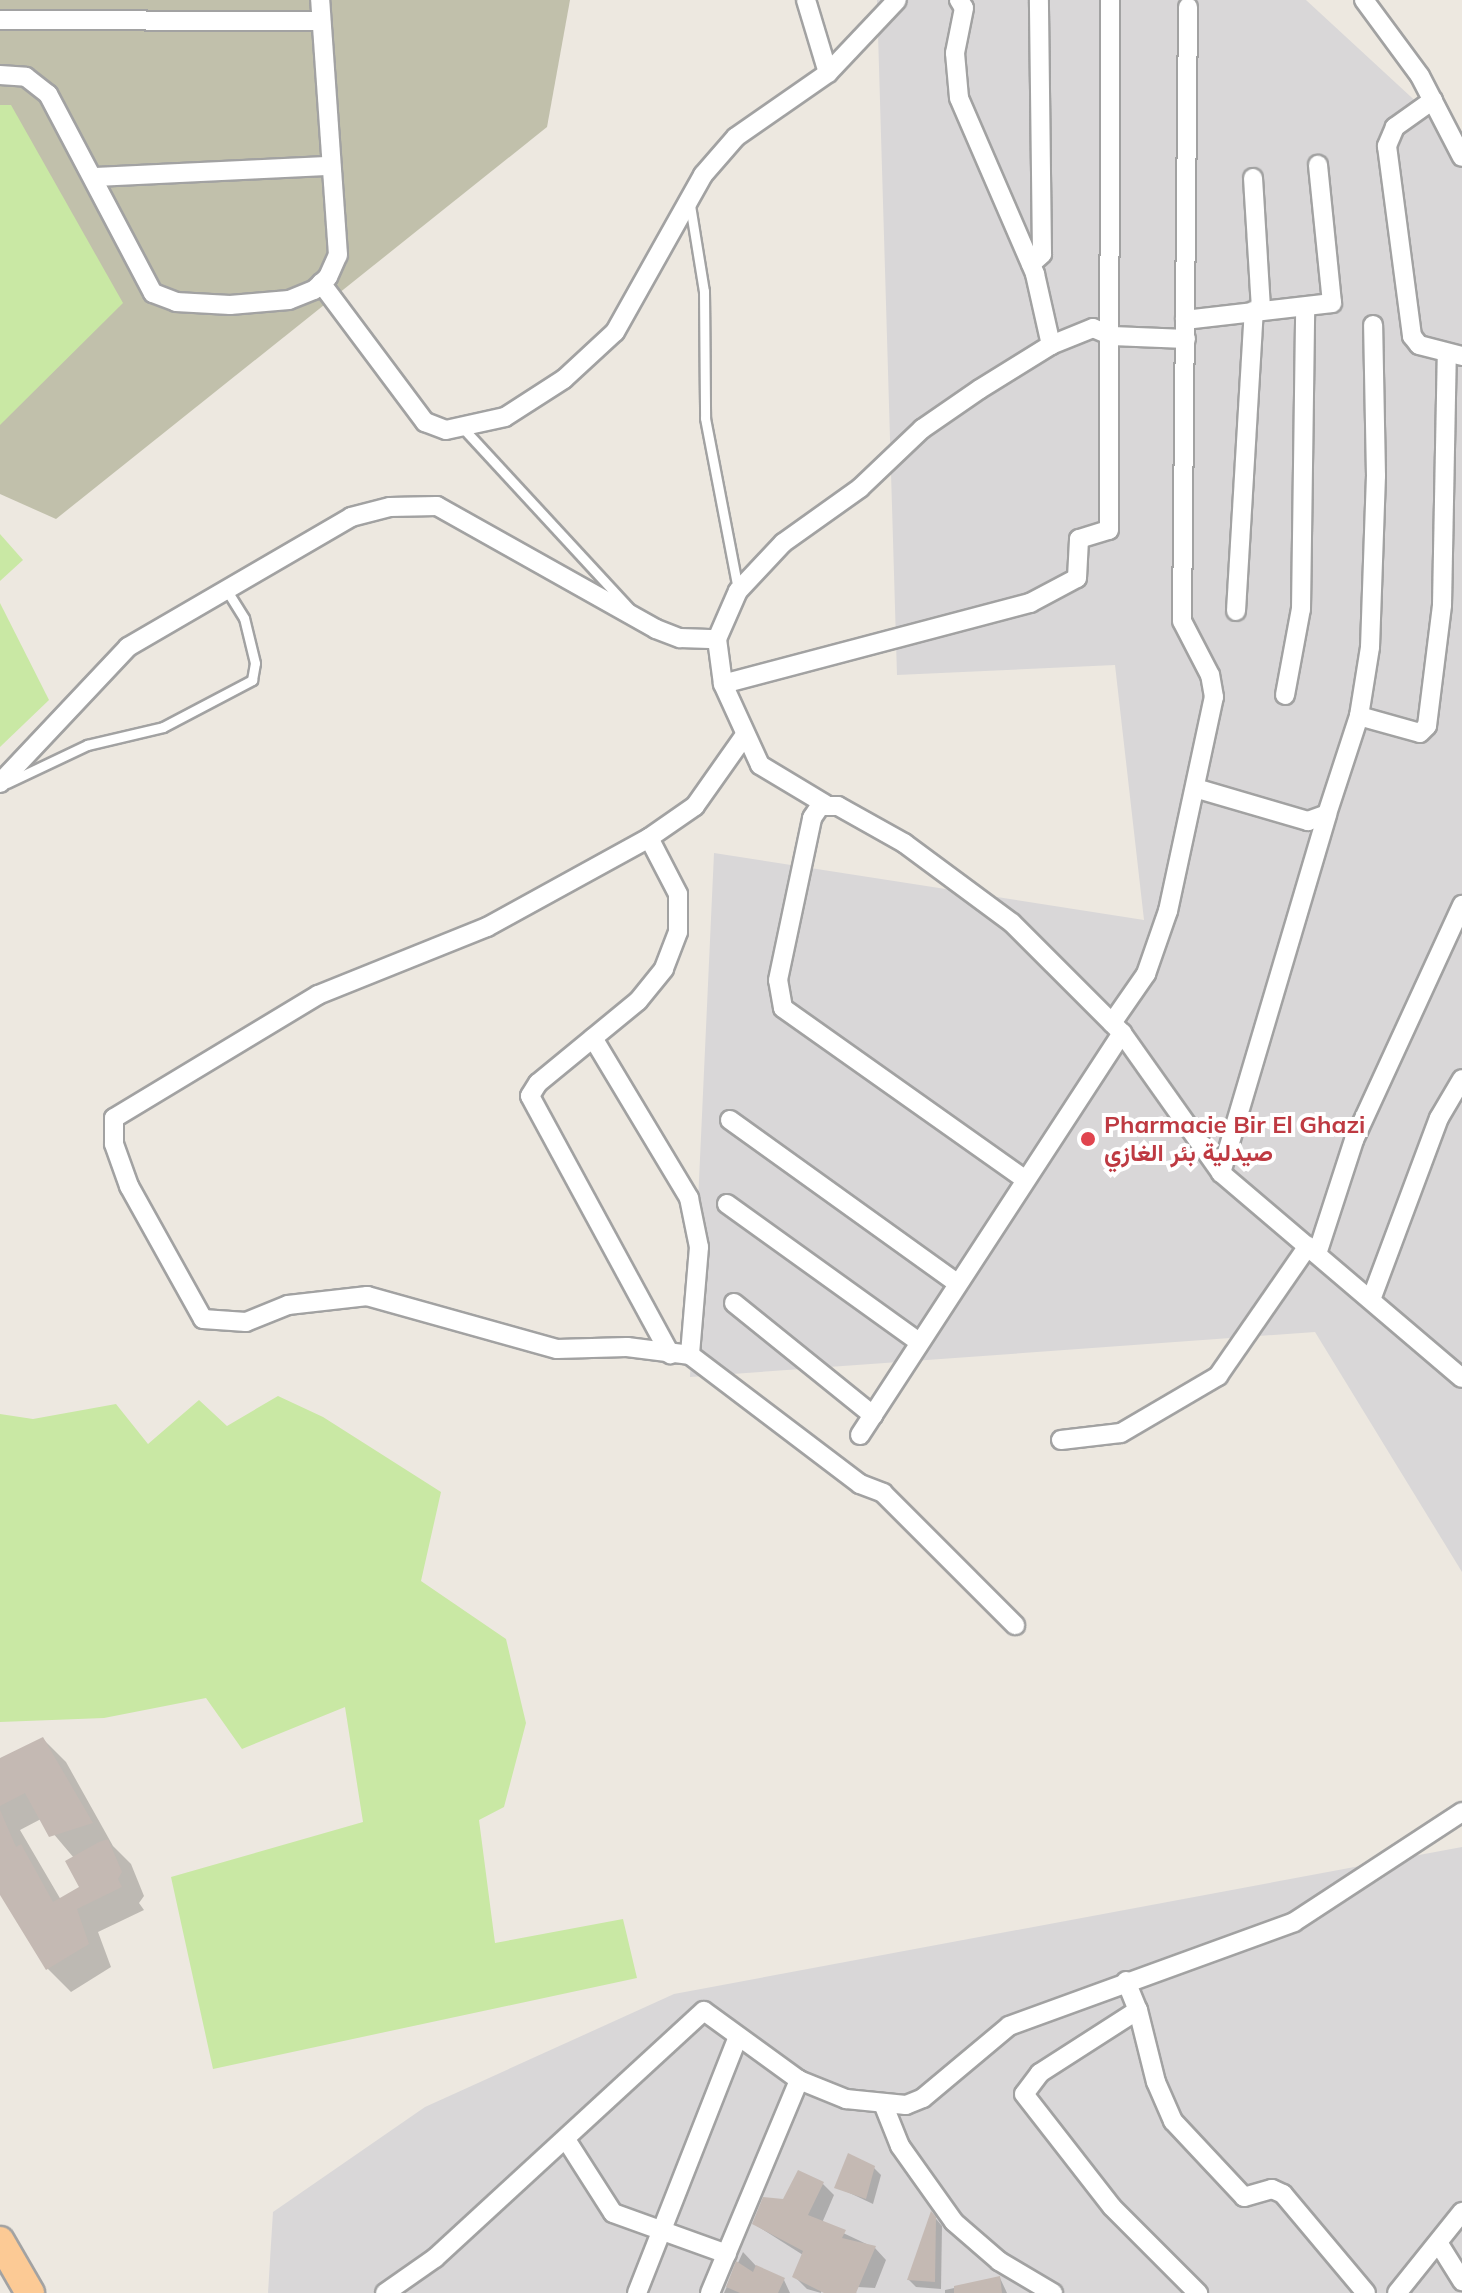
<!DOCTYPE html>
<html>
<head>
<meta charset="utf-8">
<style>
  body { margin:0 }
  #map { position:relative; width:1462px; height:2293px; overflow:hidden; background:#ede8e0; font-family:Mulish,Vazirmatn,sans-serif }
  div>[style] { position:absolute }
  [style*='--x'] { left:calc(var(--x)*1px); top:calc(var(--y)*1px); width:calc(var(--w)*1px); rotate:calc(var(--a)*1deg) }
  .residential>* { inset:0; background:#d9d7d8 }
  .construction>* { inset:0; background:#c1c0ab }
  .grass>* { inset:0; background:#c9e8a4 }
  .shadow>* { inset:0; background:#0003 }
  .building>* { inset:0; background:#c4b9b3 }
  .roads { filter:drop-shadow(2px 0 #a2a2a2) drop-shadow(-2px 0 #a2a2a2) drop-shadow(0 2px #a2a2a2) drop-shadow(0 -2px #a2a2a2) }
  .lane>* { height:9px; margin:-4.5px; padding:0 4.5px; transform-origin:4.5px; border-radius:4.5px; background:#fff }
  .street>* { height:18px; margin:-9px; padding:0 9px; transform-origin:9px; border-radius:9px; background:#fff }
  .primary>* { height:28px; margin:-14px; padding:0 14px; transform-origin:14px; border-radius:14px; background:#fcca95 }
  .dots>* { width:22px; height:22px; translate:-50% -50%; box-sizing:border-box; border:4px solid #fff; border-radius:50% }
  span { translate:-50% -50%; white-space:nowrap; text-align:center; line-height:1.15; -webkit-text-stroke:8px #fff; paint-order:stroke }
  .health-label { font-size:24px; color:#be3a42; font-weight:700 }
  .left { translate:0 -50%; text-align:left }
</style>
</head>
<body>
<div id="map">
  <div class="residential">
    <div style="clip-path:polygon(877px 0,1306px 0,1462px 144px,1462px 1572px,1315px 1332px,690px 1377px,714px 853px,1144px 920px,1115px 665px,897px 675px)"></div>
    <div style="clip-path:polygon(1462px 1847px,1462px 2293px,268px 2293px,273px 2212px,425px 2107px,674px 1994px)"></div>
  </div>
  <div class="construction">
    <div style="clip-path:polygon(0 0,570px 0,547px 127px,56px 519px,0 494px)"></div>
  </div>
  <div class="grass">
    <div style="clip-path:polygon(0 105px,11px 105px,123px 303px,0 425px)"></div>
    <div style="clip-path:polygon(0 534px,23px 560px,0 581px)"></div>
    <div style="clip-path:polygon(0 603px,49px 700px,0 747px)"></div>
    <div style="clip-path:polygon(278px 1396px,323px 1417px,441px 1492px,421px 1581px,506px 1639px,526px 1723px,504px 1807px,479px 1820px,495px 1943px,623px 1919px,637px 1978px,213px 2069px,171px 1877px,363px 1822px,345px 1707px,242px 1749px,206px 1698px,104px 1718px,0 1722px,0 1414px,33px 1419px,116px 1404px,148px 1444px,199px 1400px,227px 1426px)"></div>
  </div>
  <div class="shadow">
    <div style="clip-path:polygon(evenodd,43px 1739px,66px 1762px,113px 1846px,131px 1864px,144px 1896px,139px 1903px,144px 1910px,98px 1932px,111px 1967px,71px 1992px,48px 1969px,0 1886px,0 1760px,43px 1739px,41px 1819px,74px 1858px,82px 1888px,61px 1900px,20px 1830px,41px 1819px)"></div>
    <div style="clip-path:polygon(874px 2168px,881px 2175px,873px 2204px,837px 2187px)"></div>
    <div style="clip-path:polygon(822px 2183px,834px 2195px,822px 2223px,875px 2248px,886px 2260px,875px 2288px,840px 2286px,857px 2293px,826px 2293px,823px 2284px,821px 2293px,807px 2289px,795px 2277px,803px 2255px,754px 2224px,784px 2201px)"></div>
    <div style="clip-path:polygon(932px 2214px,942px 2226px,941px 2289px,916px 2287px,909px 2280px)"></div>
    <div style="clip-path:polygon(743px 2252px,758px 2268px,784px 2280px,790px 2293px,724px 2293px)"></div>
    <div style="clip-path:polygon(1000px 2278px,1007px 2293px,945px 2293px,945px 2290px)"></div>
  </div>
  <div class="building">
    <div style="clip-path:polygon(43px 1737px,93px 1823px,49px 1837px,25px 1793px,0 1806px,0 1758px)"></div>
    <div style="clip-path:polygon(0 1810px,16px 1847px,21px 1844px,53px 1902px,79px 1887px,65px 1861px,99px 1842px,108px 1839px,122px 1872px,118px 1879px,122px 1887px,77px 1909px,89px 1944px,46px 1970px,0 1895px)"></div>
    <div style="clip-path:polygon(848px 2153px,875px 2166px,866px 2199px,834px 2188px)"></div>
    <div style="clip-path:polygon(798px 2170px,824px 2182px,808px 2215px,846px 2230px,842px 2238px,876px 2246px,856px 2293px,824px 2293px,792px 2277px,803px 2251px,752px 2224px,763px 2197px,783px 2199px)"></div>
    <div style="clip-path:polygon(931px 2211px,936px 2217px,935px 2282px,907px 2280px)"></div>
    <div style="clip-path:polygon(736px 2261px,753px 2272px,756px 2265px,785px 2278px,778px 2293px,740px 2293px,726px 2287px)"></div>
    <div style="clip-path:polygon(1000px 2276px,1002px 2293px,954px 2293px,954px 2286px)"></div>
  </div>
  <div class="roads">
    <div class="lane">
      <div style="--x:690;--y:205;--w:87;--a:80.8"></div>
      <div style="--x:704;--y:291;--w:127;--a:89.5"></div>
      <div style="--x:705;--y:418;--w:174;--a:79.1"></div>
      <div style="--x:462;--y:427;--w:248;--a:47.3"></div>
      <div style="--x:7;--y:783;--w:89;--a:-25.4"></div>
      <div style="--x:87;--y:745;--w:78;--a:-13.3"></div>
      <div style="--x:163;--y:727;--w:101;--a:-27.8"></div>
      <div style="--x:252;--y:680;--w:17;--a:-80"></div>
      <div style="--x:255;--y:663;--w:46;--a:-103.7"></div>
      <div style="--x:244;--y:618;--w:34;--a:-122"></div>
    </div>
    <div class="street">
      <div style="--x:806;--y:0;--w:76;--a:73.2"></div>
      <div style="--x:959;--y:0;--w:9;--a:58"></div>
      <div style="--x:964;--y:8;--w:46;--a:101.3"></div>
      <div style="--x:955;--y:53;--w:45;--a:84.9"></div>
      <div style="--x:959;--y:98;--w:192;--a:66.6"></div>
      <div style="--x:1035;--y:274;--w:73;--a:77.3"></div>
      <div style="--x:1364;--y:0;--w:94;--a:53.6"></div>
      <div style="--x:1420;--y:76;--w:91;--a:62.6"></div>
      <div style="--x:0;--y:20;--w:321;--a:0.2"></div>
      <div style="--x:0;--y:75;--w:26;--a:4"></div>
      <div style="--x:26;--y:77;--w:28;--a:38"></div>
      <div style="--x:48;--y:94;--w:225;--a:62.2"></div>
      <div style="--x:153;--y:293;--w:25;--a:21"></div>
      <div style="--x:176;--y:302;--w:54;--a:3.2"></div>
      <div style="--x:230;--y:305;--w:59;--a:-4.8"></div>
      <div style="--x:289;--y:300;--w:27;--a:-22"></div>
      <div style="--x:314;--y:290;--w:19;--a:-43"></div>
      <div style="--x:328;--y:277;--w:24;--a:-66"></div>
      <div style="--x:338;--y:255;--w:256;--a:-94"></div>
      <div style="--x:1433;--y:100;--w:47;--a:144.6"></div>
      <div style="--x:1395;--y:127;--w:21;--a:113"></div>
      <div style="--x:1387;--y:146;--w:192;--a:82.5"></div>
      <div style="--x:1412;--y:336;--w:11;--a:52"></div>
      <div style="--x:1419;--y:345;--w:44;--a:14.3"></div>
      <div style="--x:94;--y:177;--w:234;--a:-2.7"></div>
      <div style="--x:1253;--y:178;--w:132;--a:86.5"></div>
      <div style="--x:1031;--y:264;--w:15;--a:-42"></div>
      <div style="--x:1042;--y:254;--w:254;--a:-90.7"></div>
      <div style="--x:321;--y:283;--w:174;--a:53.2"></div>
      <div style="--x:425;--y:422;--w:22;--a:21"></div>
      <div style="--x:446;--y:430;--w:60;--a:-12.4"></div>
      <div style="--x:505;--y:417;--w:70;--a:-32.8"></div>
      <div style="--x:564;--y:379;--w:69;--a:-42.7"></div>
      <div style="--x:615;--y:332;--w:180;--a:-60.7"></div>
      <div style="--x:703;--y:175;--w:50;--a:-49"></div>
      <div style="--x:736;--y:137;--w:112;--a:-34.8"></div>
      <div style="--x:828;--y:73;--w:100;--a:-46.6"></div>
      <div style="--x:1185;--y:320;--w:148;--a:-6.6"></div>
      <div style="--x:1332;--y:303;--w:139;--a:-95.8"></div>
      <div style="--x:1236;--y:611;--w:301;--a:-86.6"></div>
      <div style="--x:717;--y:639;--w:45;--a:82.4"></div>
      <div style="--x:723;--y:684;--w:89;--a:65.4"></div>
      <div style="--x:760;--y:765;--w:76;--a:31"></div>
      <div style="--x:723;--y:684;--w:318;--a:-14.8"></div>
      <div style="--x:1030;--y:603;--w:53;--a:-28"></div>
      <div style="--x:1077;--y:578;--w:39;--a:-87"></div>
      <div style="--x:1079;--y:539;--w:31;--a:-17"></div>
      <div style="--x:1109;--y:530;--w:530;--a:-89.89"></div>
      <div style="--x:1285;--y:695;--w:87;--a:-79.5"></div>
      <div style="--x:1301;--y:609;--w:300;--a:-89.2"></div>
      <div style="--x:1359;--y:716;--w:63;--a:15.6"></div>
      <div style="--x:1420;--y:733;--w:10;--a:-45"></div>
      <div style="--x:1427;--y:726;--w:122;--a:-82.9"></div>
      <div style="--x:1442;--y:605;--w:251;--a:-88.9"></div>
      <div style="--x:745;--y:735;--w:87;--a:125.2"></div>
      <div style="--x:695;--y:806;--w:56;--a:145.2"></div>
      <div style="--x:649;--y:838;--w:185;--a:151.2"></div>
      <div style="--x:487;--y:927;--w:182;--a:158.1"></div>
      <div style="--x:318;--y:995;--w:238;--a:148.9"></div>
      <div style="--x:114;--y:1118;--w:26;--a:90"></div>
      <div style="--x:114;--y:1144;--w:45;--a:70.3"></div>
      <div style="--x:129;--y:1186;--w:152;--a:60.9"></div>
      <div style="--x:203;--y:1319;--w:43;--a:4"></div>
      <div style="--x:246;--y:1322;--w:45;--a:-22"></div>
      <div style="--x:288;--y:1305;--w:80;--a:-6.5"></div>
      <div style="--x:367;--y:1296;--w:197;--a:15.6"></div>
      <div style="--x:557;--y:1349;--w:70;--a:-1.6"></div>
      <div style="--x:627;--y:1347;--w:64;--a:7.2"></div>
      <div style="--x:690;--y:1355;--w:213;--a:37.2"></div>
      <div style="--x:860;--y:1484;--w:25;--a:21"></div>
      <div style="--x:883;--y:1493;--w:187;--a:45"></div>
      <div style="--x:0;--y:783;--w:187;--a:-46.7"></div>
      <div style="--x:128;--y:647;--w:258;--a:-30.2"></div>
      <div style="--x:351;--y:517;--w:40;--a:-14.4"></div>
      <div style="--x:390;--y:507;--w:47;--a:-1.2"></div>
      <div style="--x:437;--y:506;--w:251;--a:29.3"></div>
      <div style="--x:656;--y:629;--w:26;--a:21"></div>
      <div style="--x:680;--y:638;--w:37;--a:2"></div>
      <div style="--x:717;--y:639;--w:52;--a:-66.4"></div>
      <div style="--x:738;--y:591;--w:66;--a:-46.8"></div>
      <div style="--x:783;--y:543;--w:95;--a:-35.5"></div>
      <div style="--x:860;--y:488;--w:86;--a:-43.6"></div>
      <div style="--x:922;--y:429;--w:70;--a:-34.6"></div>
      <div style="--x:980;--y:389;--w:84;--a:-31.8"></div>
      <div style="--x:1051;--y:345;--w:45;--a:-22"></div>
      <div style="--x:1093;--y:328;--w:21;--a:23"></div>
      <div style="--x:1112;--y:336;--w:74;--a:2.3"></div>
      <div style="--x:1195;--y:788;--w:118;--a:16.3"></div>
      <div style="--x:1308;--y:821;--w:20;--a:-20"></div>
      <div style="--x:1327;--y:814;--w:103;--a:-71.9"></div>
      <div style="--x:1359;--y:716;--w:70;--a:-80.9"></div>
      <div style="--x:1370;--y:647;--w:171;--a:-88"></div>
      <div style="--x:1376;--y:476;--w:151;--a:-91.1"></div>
      <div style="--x:649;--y:838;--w:63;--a:62.6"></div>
      <div style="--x:678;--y:894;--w:38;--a:90"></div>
      <div style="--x:678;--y:932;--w:40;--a:111"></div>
      <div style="--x:664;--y:969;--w:41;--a:129.1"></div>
      <div style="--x:638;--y:1001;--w:129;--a:140.6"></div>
      <div style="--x:538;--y:1083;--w:15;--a:122"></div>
      <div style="--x:530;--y:1096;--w:294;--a:61.5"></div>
      <div style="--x:1112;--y:1023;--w:60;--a:-55.2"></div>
      <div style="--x:1146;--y:974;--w:67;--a:-70.8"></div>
      <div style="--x:1168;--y:911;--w:219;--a:-77.9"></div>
      <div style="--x:1214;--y:697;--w:22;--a:-100"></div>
      <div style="--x:1210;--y:675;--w:61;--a:-117.4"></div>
      <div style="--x:1182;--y:621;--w:614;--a:-89.44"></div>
      <div style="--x:593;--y:1038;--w:187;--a:59"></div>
      <div style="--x:689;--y:1198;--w:50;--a:78.5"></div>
      <div style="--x:699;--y:1247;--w:108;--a:94.8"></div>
      <div style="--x:730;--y:1120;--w:279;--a:35.7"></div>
      <div style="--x:1221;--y:1173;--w:374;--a:-73.5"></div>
      <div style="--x:1023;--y:1178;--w:294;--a:-144.7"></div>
      <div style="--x:783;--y:1008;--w:28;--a:-100"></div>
      <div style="--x:778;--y:980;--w:166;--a:-78.1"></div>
      <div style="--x:812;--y:818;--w:14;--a:-56"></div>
      <div style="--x:820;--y:806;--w:18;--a:0"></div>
      <div style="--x:838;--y:806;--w:76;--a:29.3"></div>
      <div style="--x:904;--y:843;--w:134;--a:36.5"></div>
      <div style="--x:1012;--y:923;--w:156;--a:45"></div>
      <div style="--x:1122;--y:1033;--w:171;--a:54.7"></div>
      <div style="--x:1221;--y:1173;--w:316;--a:40.4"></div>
      <div style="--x:727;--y:1204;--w:236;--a:35.7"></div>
      <div style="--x:1317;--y:1254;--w:120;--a:-72"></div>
      <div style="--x:1354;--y:1140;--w:259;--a:-65.3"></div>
      <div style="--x:1372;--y:1297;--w:191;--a:-69.5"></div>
      <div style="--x:1439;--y:1118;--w:45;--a:-59.5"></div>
      <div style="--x:734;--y:1303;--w:179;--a:38.9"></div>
      <div style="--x:860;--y:1435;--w:480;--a:-56.9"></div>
      <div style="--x:1061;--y:1440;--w:60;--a:-6.7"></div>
      <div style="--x:1121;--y:1433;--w:113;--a:-30.4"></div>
      <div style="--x:1218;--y:1376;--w:158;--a:-55.3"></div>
      <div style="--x:1126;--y:1981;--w:31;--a:68"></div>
      <div style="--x:1138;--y:2010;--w:117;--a:147.3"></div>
      <div style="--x:1040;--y:2073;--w:26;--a:127"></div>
      <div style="--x:1024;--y:2094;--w:143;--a:52.1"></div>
      <div style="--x:1112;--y:2207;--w:122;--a:45"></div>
      <div style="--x:1138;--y:2010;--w:74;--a:76"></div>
      <div style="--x:1156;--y:2082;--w:43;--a:66.4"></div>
      <div style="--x:1173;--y:2121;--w:104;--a:46.9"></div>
      <div style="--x:1244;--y:2197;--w:29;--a:-16"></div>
      <div style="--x:1272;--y:2189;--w:12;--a:24"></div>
      <div style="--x:1283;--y:2194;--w:129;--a:50"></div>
      <div style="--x:884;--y:2106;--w:43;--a:68.2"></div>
      <div style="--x:900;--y:2146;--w:93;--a:54.6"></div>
      <div style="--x:954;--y:2222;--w:60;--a:40.9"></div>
      <div style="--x:999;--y:2261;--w:63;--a:30.7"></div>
      <div style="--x:567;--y:2141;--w:85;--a:57.4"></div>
      <div style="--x:613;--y:2213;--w:121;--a:19.8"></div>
      <div style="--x:1439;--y:2244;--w:44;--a:58.1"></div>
      <div style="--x:385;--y:2293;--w:61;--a:-35"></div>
      <div style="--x:435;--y:2258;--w:365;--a:-42.6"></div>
      <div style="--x:704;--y:2011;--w:117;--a:36"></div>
      <div style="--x:799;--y:2080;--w:51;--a:22"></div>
      <div style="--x:846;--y:2099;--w:60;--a:5.7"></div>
      <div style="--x:906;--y:2105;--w:18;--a:-22"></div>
      <div style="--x:923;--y:2098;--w:112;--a:-39.9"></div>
      <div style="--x:1009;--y:2026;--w:303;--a:-20"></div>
      <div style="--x:1294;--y:1922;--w:201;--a:-33.2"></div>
      <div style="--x:637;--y:2293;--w:275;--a:-68.5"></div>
      <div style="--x:710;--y:2293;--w:231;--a:-67.3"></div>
      <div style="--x:1397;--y:2293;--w:104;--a:-51.3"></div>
    </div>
    <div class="primary">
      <div style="--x:0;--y:2241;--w:60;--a:60"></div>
    </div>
  </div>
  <div class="dots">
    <div style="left:1088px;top:1139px;background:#e0444e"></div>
  </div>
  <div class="health-label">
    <span class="left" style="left:1104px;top:1139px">Pharmacie Bir El Ghazi<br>صيدلية بئر الغازي</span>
  </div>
</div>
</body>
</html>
